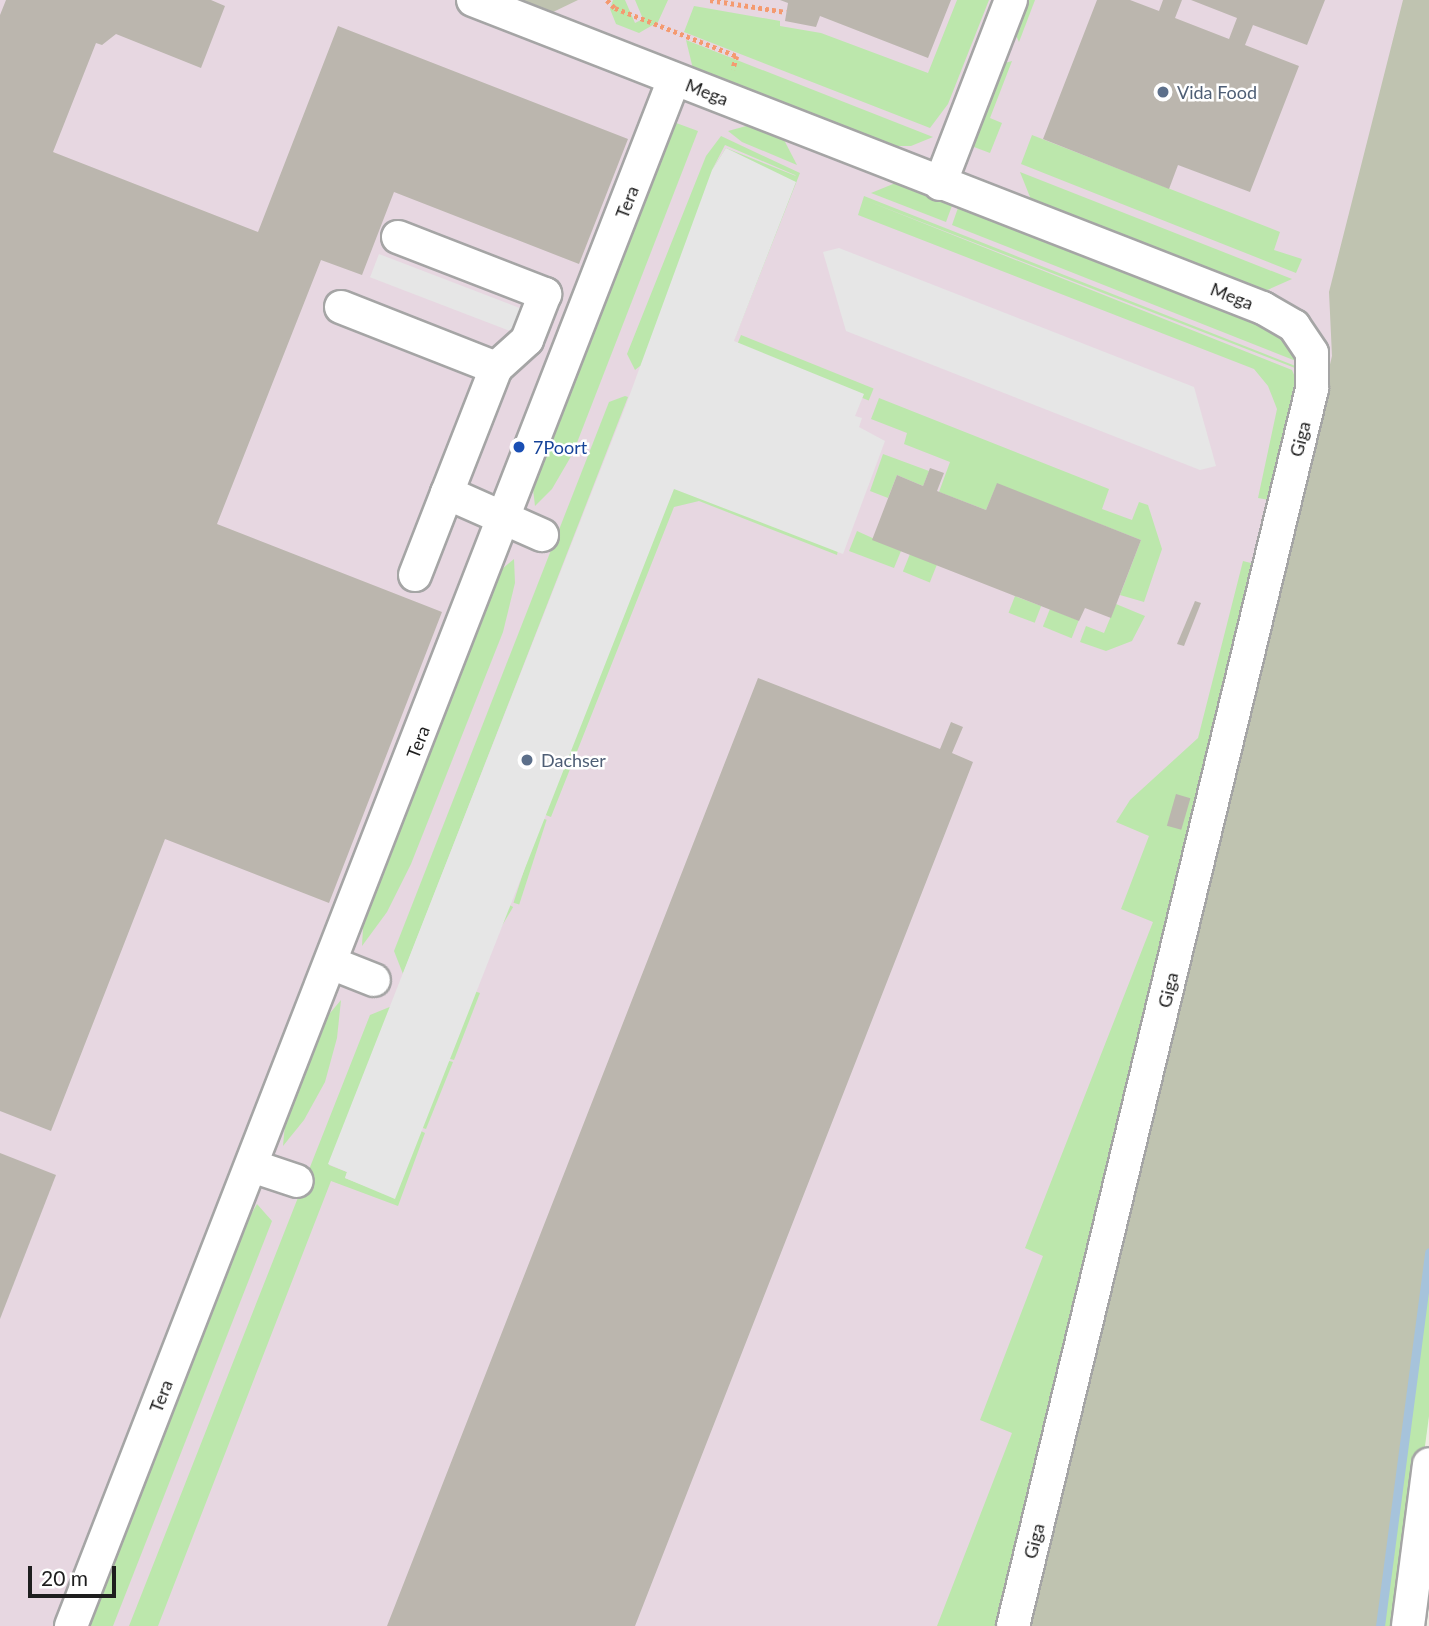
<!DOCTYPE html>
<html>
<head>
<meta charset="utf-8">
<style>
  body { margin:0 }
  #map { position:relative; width:1429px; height:1626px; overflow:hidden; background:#efede4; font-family:Lato,sans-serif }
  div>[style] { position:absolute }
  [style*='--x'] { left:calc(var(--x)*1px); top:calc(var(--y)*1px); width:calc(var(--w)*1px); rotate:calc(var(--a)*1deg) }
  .industrial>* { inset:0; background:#e7d7e1 }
  .construction>* { inset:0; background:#bfc3b0 }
  .grass>* { inset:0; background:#bce7ac; transform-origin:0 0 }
  .parking>* { inset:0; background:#e6e6e6; transform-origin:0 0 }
  .stream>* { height:9px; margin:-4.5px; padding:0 4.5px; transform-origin:4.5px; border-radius:4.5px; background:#a6c3db }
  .building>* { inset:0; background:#bbb6ae; transform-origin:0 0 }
  .path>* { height:4.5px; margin-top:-2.25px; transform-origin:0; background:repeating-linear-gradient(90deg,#f49a70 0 3.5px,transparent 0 7px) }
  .roads { filter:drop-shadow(2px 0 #a5a5a5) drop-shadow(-2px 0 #a5a5a5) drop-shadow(0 2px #a5a5a5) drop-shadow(0 -2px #a5a5a5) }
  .minor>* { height:32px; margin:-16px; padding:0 16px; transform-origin:16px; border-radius:16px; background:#fff }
  .dots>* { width:19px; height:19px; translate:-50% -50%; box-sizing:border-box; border:4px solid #fff; border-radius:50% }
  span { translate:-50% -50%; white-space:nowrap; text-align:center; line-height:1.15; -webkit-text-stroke:5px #fff; paint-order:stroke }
  .street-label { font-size:18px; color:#1e1e1e }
  .service-label { font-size:18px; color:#4e5e75 }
  .left { translate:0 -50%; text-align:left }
  .transit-label { font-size:18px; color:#164399 }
  .scale { position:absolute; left:28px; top:1566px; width:88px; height:32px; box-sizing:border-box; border:4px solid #1e1e1e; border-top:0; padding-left:9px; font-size:21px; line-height:24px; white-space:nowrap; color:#1e1e1e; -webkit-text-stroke:5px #fff; paint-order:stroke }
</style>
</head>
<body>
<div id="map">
  <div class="industrial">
    <div style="clip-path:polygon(0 0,1429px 0,1429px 1252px,1380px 1626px,0 1626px)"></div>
  </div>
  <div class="construction">
    <div style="clip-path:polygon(518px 0,578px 0,551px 13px)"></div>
    <div style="clip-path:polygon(1403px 0,1429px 0,1429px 1252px,1380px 1626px,1025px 1626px,1332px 356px,1329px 292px)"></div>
  </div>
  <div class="grass">
    <div style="clip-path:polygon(613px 0,625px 0,635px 23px,643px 19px,635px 0,668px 0,658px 22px,639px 33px,616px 24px,610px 9px)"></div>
    <div style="clip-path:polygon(957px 0,989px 0,948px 104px,930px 128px,684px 32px,694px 6px,780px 21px,780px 26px,821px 33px,928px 73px)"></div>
    <div style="clip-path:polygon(1026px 0,1035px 0,1019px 42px,1014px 31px)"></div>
    <div style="clip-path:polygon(686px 40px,933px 137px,911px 146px,890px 146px,693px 69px)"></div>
    <div style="clip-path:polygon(1012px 61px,990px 118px,1002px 123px,990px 153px,974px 147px,974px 137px,1001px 64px)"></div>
    <div style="clip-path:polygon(668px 120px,698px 131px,573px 453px,552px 489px,535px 506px,532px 480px)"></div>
    <div style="clip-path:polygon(750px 125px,782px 136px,797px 165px,742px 142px,728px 131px)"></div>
    <div style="clip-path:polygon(1032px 135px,1280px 232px,1274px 250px,1302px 259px,1296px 273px,1021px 164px)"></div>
    <div style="clip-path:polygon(evenodd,721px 136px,800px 173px,726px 360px,640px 366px,635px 370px,627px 354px,706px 156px,721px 136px,725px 145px,795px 175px,796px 176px,726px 148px,712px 170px,725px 145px)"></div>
    <div style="clip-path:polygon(1020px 172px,1292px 279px,1263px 292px,1032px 202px)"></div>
    <div style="clip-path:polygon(898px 182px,953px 203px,946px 222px,871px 193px)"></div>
    <div style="clip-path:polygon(evenodd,864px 196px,1298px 367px,1269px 500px,1258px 498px,1277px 409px,1268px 386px,1254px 369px,858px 215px,864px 196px,865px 200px,1295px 368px,1295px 377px,1292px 370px,865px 200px)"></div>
    <div style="clip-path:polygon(959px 205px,1266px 325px,1286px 341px,1296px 361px,952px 225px)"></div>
    <div style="left:741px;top:335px;width:143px;height:13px;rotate:22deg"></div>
    <div style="clip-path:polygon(625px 396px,628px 397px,403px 974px,394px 951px,609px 402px)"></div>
    <div style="clip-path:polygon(879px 398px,1109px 489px,1102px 509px,1132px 520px,1139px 502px,1148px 505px,1162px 549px,1144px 602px,1120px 595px,1141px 540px,997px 484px,986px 510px,939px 492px,950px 462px,904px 444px,907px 433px,871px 419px)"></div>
    <div style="clip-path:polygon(883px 454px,929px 471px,923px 486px,897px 475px,888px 498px,870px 491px)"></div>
    <div style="clip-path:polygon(671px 485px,838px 550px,837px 555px,699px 501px,674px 507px,551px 817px,543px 814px)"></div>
    <div style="clip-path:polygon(857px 531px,901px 551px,894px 568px,849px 551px)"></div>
    <div style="left:910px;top:554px;width:29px;height:19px;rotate:22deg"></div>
    <div style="clip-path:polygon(514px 559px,515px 583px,503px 632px,411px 864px,387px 912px,362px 946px,364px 909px,495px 575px)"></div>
    <div style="clip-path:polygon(1243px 561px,1255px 564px,1001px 1626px,937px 1626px,1012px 1433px,980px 1420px,1043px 1256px,1025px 1248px,1153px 922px,1121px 909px,1149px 836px,1116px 822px,1130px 800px,1198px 738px)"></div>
    <div style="left:1015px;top:596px;width:28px;height:18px;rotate:21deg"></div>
    <div style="clip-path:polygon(1116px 604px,1145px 616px,1132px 641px,1106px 651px,1080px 642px,1086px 626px,1104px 633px)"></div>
    <div style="left:1050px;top:609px;width:31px;height:19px;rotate:22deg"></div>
    <div style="left:541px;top:818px;width:6px;height:89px;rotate:18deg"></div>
    <div style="left:508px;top:904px;width:6px;height:90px;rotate:31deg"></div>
    <div style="clip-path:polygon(474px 991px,480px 993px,454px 1060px,447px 1058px)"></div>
    <div style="clip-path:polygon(341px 1000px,337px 1038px,325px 1082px,304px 1120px,283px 1146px,287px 1103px,320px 1025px)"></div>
    <div style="clip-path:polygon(392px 1006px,329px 1165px,347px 1172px,345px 1178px,373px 1189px,419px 1130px,425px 1133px,398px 1206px,331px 1181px,158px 1626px,129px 1626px,370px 1015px)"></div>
    <div style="clip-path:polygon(446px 1060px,453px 1062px,426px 1129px,420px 1127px)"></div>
    <div style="clip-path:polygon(257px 1204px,272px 1221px,113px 1626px,78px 1626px,217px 1273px)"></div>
    <div style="clip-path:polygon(1429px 1252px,1429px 1416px,1401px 1626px,1380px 1626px)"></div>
  </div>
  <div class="parking">
    <div style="clip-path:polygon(726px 148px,796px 182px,734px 341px,864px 394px,855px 416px,862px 418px,859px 427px,885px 441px,843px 554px,674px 489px,395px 1199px,345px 1178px,347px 1172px,328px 1164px,626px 405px,712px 170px)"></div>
    <div style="clip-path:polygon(839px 248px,1194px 387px,1216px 466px,1200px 470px,846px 331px,823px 252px)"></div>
    <div style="left:379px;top:254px;width:154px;height:25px;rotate:21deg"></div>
  </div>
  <div class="stream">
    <div style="--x:1380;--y:1626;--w:377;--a:-82.5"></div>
  </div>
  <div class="building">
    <div style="clip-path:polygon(6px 0,211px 0,225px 6px,201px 68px,116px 34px,102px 45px,96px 43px,53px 152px,258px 232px,338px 26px,628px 139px,579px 264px,394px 192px,362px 275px,321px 260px,217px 524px,442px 612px,329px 903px,165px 839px,51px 1131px,0 1111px,0 15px)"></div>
    <div style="clip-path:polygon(780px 0,951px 0,928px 58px,820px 16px,816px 27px,785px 21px,788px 3px)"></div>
    <div style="clip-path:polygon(1097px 0,1130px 0,1159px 11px,1163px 0,1182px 0,1175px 18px,1229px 39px,1237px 18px,1191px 0,1325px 0,1307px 45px,1253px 25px,1245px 45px,1299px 66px,1250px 192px,1178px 165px,1169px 189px,1043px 139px)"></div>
    <div style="clip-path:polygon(930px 468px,944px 473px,937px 491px,986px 510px,997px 483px,1141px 540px,1111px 618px,1085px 608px,1079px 621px,872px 540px,897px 475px,923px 486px)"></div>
    <div style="clip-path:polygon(1195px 601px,1201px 603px,1184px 646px,1177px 644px)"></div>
    <div style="clip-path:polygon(758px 678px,940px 749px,951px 722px,963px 727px,952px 753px,973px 762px,635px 1626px,387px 1626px)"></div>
    <div style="left:1176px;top:794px;width:15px;height:33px;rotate:16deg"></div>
    <div style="clip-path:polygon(0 1153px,56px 1175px,0 1319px)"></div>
  </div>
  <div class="path">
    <div style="--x:607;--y:0;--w:11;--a:45"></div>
    <div style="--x:615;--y:8;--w:131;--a:21.5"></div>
    <div style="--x:737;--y:56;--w:14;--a:107"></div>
    <div style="--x:710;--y:0;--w:77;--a:9"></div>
  </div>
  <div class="roads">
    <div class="minor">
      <div style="--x:473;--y:0;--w:848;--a:21.3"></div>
      <div style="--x:1263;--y:308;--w:36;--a:30"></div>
      <div style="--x:1294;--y:326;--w:32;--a:56"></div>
      <div style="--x:1312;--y:353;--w:36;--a:90"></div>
      <div style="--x:1312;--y:389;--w:1273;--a:103.59"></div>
      <div style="--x:940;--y:184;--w:197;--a:-68.9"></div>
      <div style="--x:398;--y:237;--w:158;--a:21.2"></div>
      <div style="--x:545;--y:294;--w:49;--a:111.4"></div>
      <div style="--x:527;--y:340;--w:42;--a:137.9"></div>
      <div style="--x:341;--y:307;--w:167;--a:21.5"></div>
      <div style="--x:496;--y:368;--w:134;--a:111.4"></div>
      <div style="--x:447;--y:493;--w:104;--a:23.9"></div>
      <div style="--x:415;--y:575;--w:88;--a:-68.7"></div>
      <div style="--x:331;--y:963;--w:46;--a:21.6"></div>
      <div style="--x:252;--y:1166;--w:47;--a:18.4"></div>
      <div style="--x:71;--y:1626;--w:1660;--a:-68.7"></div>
      <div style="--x:1408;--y:1626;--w:163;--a:-82.6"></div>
    </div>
  </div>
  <div class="dots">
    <div style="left:1163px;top:92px;background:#5c6f8a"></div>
    <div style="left:519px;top:447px;background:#1a4fb4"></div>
    <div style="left:527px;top:760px;background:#5c6f8a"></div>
  </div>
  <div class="street-label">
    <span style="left:707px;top:92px;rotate:21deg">Mega</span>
    <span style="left:627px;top:202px;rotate:-69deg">Tera</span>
    <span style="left:1232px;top:296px;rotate:21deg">Mega</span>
    <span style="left:1300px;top:439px;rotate:-76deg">Giga</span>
    <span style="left:418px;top:742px;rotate:-69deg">Tera</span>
    <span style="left:1168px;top:990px;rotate:-77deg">Giga</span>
    <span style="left:161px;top:1396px;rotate:-69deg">Tera</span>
    <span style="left:1034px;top:1541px;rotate:-76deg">Giga</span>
  </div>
  <div class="service-label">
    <span class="left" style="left:1177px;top:92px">Vida Food</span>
    <span class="left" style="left:541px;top:760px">Dachser</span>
  </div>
  <div class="transit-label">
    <span class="left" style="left:533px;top:447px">7Poort</span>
  </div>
  <div class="scale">20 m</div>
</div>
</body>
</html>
